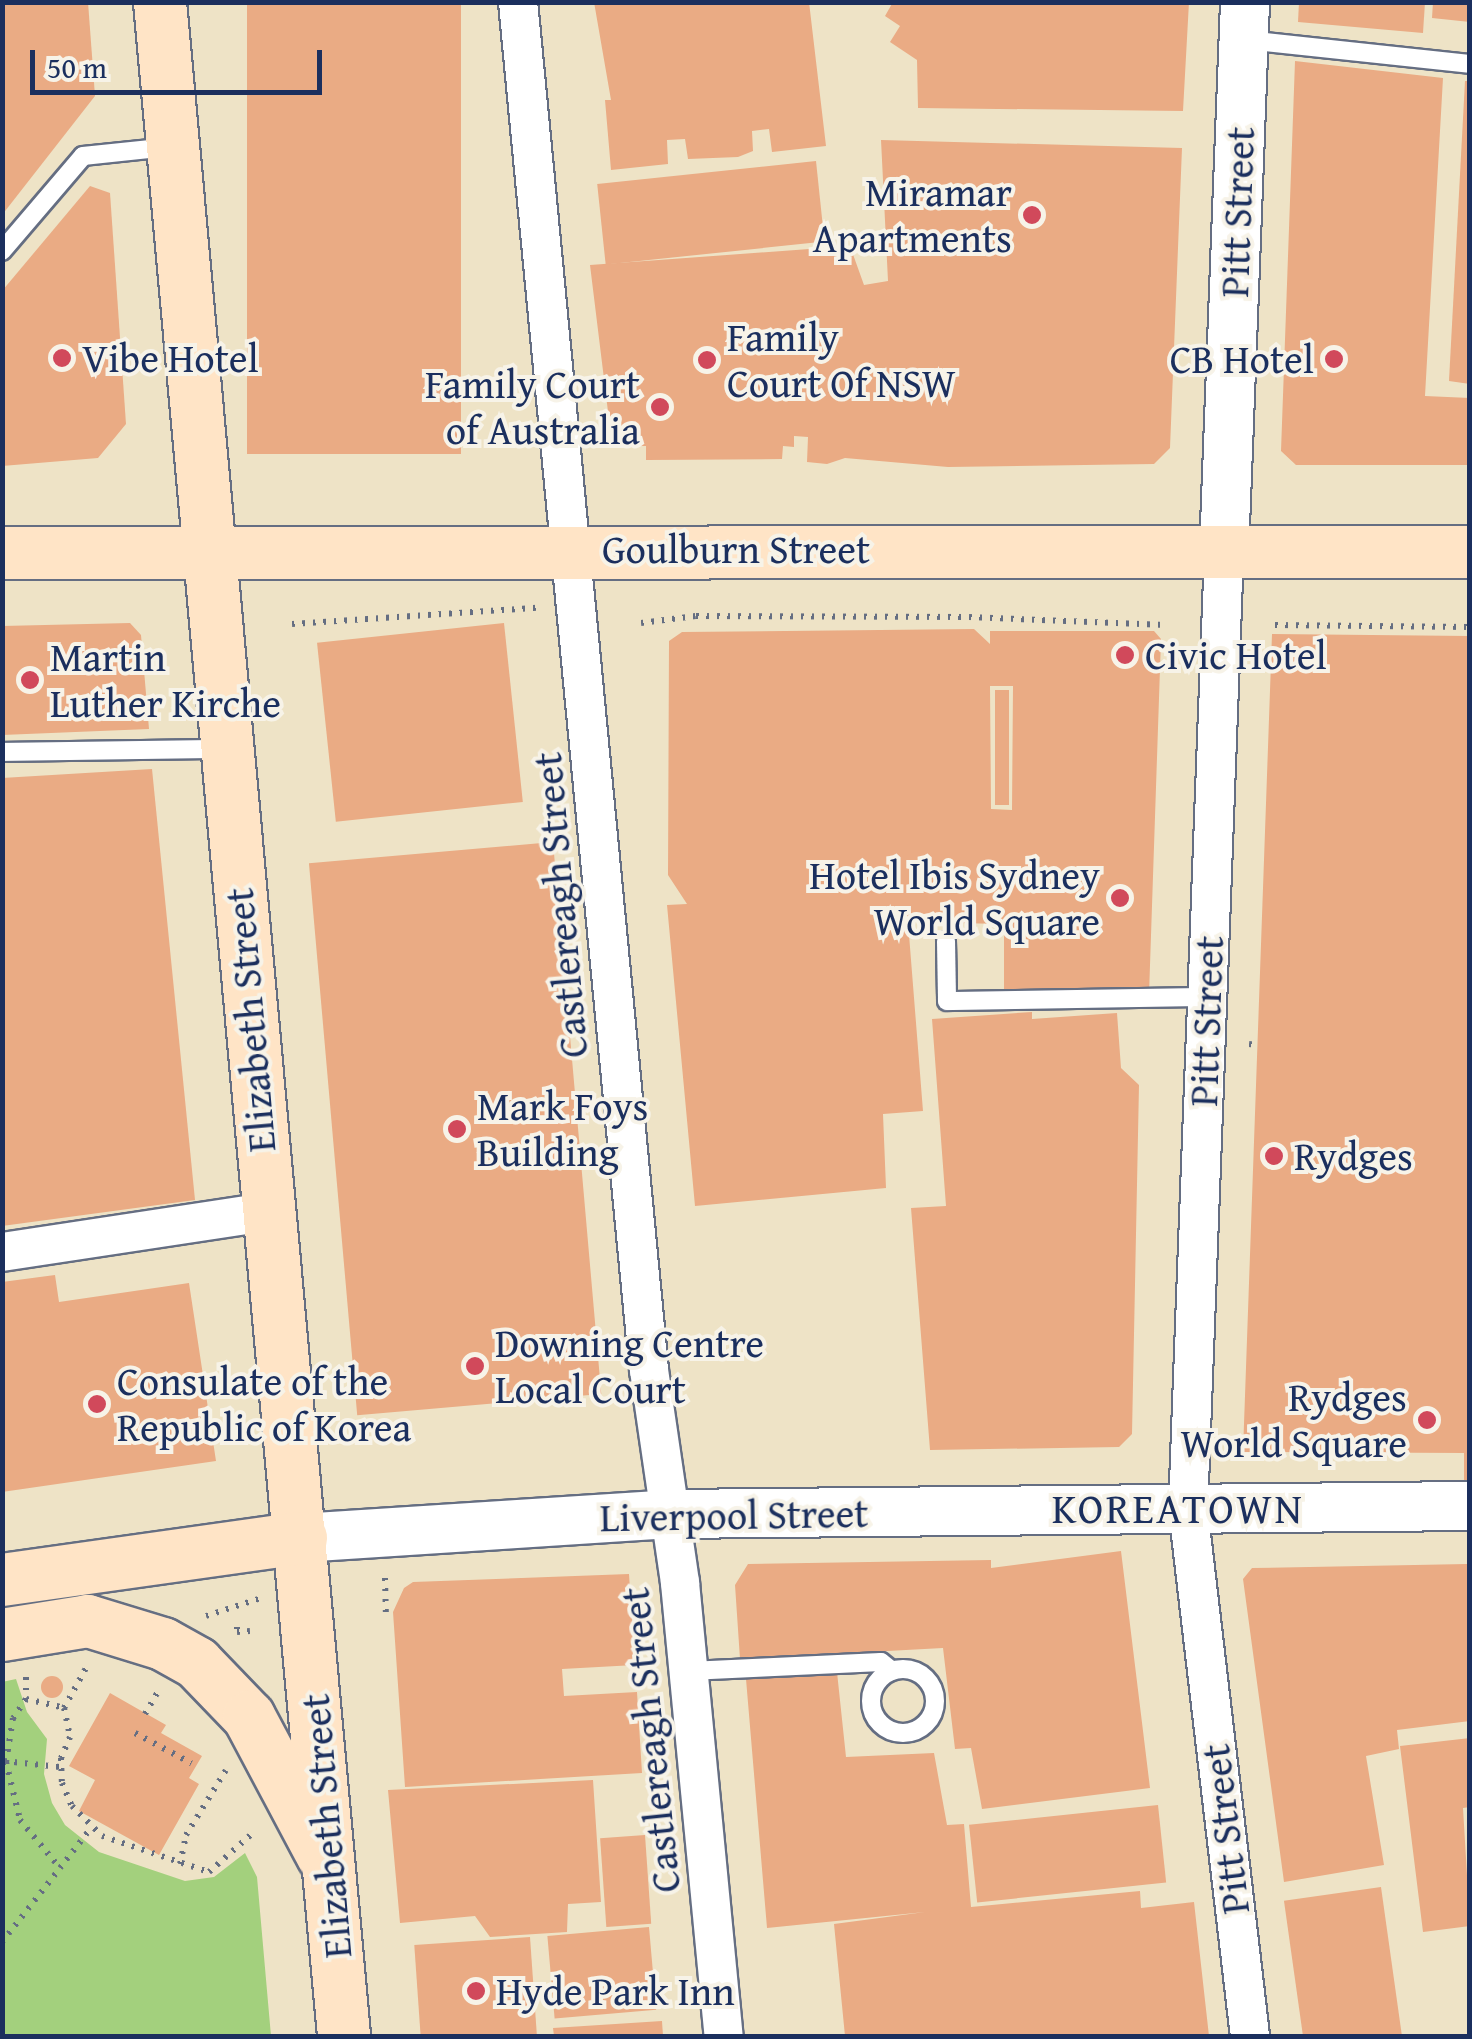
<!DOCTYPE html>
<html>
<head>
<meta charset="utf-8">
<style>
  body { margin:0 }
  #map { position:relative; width:1472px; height:2039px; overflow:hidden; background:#eee3c6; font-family:"Gentium Book Plus",serif }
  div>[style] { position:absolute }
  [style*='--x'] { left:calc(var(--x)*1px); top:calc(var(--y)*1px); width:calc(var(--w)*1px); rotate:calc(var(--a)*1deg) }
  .green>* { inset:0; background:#a3d07d }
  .building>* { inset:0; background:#eaab84; transform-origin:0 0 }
  .round { border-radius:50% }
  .path>* { height:6px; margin-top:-3px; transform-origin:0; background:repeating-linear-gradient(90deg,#656e82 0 2.5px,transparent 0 10.5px) }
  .roads { filter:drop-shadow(2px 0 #656e82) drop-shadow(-2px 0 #656e82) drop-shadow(0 2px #656e82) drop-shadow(0 -2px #656e82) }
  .service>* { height:18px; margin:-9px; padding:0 9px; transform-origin:9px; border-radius:9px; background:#fff }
  .service>.ring { margin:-9px; padding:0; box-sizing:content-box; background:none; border:18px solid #fff; border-radius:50% }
  .minor>* { height:38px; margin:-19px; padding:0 19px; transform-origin:19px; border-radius:19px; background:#fff }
  .tertiary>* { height:48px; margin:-24px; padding:0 24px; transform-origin:24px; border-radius:24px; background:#fff }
  .secondary>* { height:52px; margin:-26px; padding:0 26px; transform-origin:26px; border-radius:26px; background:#ffe4c6 }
  .dots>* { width:28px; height:28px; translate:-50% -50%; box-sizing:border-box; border:5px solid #f7f3e8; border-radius:50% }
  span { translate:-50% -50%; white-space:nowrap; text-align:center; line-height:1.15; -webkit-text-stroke:8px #f7f3e8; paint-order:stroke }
  .poi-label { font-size:40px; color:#1b2f5e }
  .right { translate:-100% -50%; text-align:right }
  .left { translate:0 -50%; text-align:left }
  .street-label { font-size:40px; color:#1b2f5e }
  .neighbourhood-label { font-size:42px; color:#1b2f5e; letter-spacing:2.5px }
  .frame { position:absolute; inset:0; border:5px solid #1b2f5e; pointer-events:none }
  .scale { position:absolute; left:30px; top:50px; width:292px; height:45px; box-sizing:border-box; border:5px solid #1b2f5e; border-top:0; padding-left:12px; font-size:30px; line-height:35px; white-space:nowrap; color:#1b2f5e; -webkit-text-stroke:8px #f7f3e8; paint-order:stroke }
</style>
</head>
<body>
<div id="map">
  <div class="green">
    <div style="clip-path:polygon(16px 1679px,27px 1712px,47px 1739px,44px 1774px,52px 1803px,65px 1825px,99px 1852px,185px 1881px,214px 1877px,245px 1853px,257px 1877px,271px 2036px,3px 2036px,2px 1682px)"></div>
  </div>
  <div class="building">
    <div style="clip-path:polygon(2px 2px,88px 2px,95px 96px,2px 215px)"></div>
    <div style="left:247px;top:2px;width:214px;height:452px"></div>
    <div style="clip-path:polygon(594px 2px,809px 2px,826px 146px,772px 152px,769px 129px,752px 131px,753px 151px,738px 157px,688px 159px,685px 139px,667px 140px,668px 164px,611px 170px,605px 100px,611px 100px)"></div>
    <div style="clip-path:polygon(893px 2px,1189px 2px,1183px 111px,918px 108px,917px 60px,890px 42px,900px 26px,885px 16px)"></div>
    <div style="clip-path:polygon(1299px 2px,1425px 2px,1423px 33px,1298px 22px)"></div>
    <div style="clip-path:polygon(1433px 2px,1470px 2px,1470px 22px,1432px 18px)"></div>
    <div style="clip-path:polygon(1295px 61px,1443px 78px,1425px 396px,1470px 398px,1470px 465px,1296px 465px,1281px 451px)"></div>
    <div style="clip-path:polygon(1465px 81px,1470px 81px,1470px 384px,1449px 381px)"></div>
    <div style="clip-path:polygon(881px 140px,1182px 148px,1170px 448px,1154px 464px,948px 467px,845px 458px,827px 464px,807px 462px,808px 437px,794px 436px,794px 447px,783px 446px,782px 459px,646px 460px,646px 446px,624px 446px,623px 435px,611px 436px,590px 265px,850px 246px,864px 285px,888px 281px)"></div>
    <div style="left:816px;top:161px;width:81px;height:220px;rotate:84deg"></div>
    <div style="clip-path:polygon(90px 186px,110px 193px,126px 424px,98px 458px,2px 466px,2px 291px)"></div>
    <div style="clip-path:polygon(130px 623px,141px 635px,149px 729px,2px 735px,2px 626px)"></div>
    <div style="left:504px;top:623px;width:180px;height:188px;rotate:84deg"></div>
    <div style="clip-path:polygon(evenodd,974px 629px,990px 644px,990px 631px,1154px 631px,1161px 639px,1149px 995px,1004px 995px,1004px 924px,908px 922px,923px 1111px,883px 1114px,886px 1188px,695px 1206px,667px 905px,687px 904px,668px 875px,669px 641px,682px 632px,974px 629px,990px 686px,1013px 686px,1012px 810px,991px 809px,990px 686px)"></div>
    <div style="clip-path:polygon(1272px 634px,1470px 636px,1470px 1483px,1464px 1483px,1464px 1453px,1243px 1452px)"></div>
    <div style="left:995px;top:690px;width:14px;height:115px"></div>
    <div style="clip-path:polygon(152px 769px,195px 1200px,2px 1226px,2px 778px)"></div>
    <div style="left:553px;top:842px;width:554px;height:245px;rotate:85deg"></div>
    <div style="clip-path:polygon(1032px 1012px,1032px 1019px,1117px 1013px,1121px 1068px,1139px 1085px,1132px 1434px,1119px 1447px,930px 1450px,911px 1208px,946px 1206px,932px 1019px)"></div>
    <div style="clip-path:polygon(55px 1275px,59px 1302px,189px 1283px,216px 1461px,2px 1492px,2px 1282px)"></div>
    <div style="clip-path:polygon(1121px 1551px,1150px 1788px,982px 1809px,971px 1748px,955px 1749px,943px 1648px,740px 1659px,735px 1585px,748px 1564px,991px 1560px,991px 1568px)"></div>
    <div style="clip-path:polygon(1467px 1564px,1470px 1721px,1397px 1730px,1399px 1749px,1366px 1756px,1384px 1865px,1284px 1882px,1243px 1579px,1252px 1568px)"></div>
    <div style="clip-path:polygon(629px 1574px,635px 1665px,562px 1669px,564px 1696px,637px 1692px,642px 1773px,405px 1787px,393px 1612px,404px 1588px,413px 1582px)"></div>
    <div style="clip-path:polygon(837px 1672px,846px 1757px,934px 1753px,947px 1825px,964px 1824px,971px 1907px,1140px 1891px,1141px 1908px,1194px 1902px,1209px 2036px,845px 2036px,834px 1924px,925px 1912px,767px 1928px,746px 1679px)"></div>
    <div class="round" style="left:41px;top:1676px;width:22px;height:22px"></div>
    <div style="clip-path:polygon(110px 1693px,166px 1725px,161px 1733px,202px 1756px,189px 1778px,199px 1784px,159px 1855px,79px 1811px,95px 1780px,69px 1766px)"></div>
    <div style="clip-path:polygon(1470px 1738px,1470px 1807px,1463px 1808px,1470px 1926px,1423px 1932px,1400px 1746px)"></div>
    <div style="clip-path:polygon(593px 1780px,601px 1902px,568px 1904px,567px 1932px,490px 1937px,475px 1916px,400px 1923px,388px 1790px)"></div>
    <div style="left:1158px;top:1805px;width:78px;height:190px;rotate:84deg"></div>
    <div style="left:645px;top:1835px;width:89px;height:45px;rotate:86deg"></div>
    <div style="left:1381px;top:1887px;width:150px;height:98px;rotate:82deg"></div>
    <div style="left:649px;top:1927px;width:83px;height:102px;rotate:85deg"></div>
    <div style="left:530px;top:1937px;width:99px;height:116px;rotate:86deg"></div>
    <div style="clip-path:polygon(662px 2021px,663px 2036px,554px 2036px,553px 2028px)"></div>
  </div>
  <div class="path">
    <div style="--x:641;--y:623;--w:55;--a:-7.3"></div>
    <div style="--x:696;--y:616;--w:273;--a:0.2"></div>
    <div style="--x:969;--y:617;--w:197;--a:2.3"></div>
    <div style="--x:292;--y:624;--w:245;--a:-3.8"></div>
    <div style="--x:1275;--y:625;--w:195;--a:0.6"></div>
    <div style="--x:1249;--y:1044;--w:8;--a:7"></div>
    <div style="--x:1238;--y:1457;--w:7;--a:-45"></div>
    <div style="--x:385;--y:1578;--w:41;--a:88.6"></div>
    <div style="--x:206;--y:1616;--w:58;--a:-18.1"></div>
    <div style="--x:237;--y:1627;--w:5;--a:90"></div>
    <div style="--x:237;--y:1632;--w:13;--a:-4"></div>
    <div style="--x:26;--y:1677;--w:22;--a:90"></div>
    <div style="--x:26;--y:1699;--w:23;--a:124"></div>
    <div style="--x:13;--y:1718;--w:45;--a:99"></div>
    <div style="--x:6;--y:1762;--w:60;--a:76.4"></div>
    <div style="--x:20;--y:1820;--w:62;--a:50.2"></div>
    <div style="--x:60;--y:1868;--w:51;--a:-52.2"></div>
    <div style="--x:26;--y:1699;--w:39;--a:13"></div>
    <div style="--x:64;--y:1708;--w:46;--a:-61.2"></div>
    <div style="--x:64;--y:1708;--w:30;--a:78"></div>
    <div style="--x:70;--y:1737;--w:23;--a:113"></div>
    <div style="--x:61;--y:1758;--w:25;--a:88"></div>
    <div style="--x:62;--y:1783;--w:25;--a:67"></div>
    <div style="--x:72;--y:1806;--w:42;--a:45"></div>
    <div style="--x:102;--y:1836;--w:113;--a:18.6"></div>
    <div style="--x:209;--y:1872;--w:62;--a:-41.7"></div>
    <div style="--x:145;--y:1714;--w:24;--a:-60"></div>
    <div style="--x:135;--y:1733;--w:64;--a:28.2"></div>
    <div style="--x:4;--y:1761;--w:56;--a:6.1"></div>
    <div style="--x:180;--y:1864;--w:30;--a:-78"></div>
    <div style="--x:186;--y:1835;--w:76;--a:-58.4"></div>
    <div style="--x:2;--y:1942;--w:94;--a:-51.9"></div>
  </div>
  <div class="roads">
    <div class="service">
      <div style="--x:1246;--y:40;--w:225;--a:6.1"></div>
      <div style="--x:2;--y:251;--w:125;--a:-49.5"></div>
      <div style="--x:83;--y:156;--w:85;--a:-6"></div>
      <div style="--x:2;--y:752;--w:219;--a:-0.8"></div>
      <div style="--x:946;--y:941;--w:60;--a:89"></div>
      <div style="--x:947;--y:1001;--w:260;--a:-0.9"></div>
      <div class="ring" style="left:871px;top:1669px;width:46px;height:46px"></div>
      <div style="--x:689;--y:1671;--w:192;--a:-2.7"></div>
      <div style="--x:881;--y:1662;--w:14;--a:39"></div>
    </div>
    <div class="minor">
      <div style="--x:518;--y:2;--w:1374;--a:84.53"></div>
      <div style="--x:649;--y:1370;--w:215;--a:81.7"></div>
      <div style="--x:680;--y:1583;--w:455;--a:84.5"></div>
      <div style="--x:1224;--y:552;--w:958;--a:92.15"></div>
      <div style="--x:1188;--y:1509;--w:531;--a:83.29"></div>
      <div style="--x:2;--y:1252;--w:268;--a:-8.6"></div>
    </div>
    <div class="tertiary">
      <div style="--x:1224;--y:552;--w:550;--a:-87.81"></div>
      <div style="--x:301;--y:1538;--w:369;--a:-3.7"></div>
      <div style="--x:669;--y:1514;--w:801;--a:-0.57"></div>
    </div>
    <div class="secondary">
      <div style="--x:160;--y:2;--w:2042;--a:84.83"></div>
      <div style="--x:2;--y:553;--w:1468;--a:-0.04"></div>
      <div style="--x:2;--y:1580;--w:302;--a:-8"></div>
      <div style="--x:2;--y:1635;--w:87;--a:-9.2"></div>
      <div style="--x:88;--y:1621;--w:78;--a:17"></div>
      <div style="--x:163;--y:1644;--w:39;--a:29"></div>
      <div style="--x:197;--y:1663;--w:75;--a:46.1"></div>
      <div style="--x:249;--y:1717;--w:157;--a:62"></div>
    </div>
  </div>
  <div class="dots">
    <div style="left:1032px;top:215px;background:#d1495b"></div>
    <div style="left:62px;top:358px;background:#d1495b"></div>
    <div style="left:1334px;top:359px;background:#d1495b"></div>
    <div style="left:707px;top:360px;background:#d1495b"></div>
    <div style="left:660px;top:407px;background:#d1495b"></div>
    <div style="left:1125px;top:655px;background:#d1495b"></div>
    <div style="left:30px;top:680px;background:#d1495b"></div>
    <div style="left:1120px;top:898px;background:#d1495b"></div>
    <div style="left:457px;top:1129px;background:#d1495b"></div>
    <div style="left:1274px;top:1156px;background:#d1495b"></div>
    <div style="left:475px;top:1366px;background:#d1495b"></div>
    <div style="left:97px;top:1404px;background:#d1495b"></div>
    <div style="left:1427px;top:1420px;background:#d1495b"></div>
    <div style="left:476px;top:1991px;background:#d1495b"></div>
  </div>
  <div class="poi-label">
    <span class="right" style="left:1012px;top:215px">Miramar<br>Apartments</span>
    <span class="left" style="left:727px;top:360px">Family<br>Court Of NSW</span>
    <span class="left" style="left:82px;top:358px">Vibe Hotel</span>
    <span class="right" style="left:1314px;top:359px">CB Hotel</span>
    <span class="right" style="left:640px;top:407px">Family Court<br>of Australia</span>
    <span class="left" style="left:1145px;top:655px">Civic Hotel</span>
    <span class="left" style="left:50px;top:680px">Martin<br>Luther Kirche</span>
    <span class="right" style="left:1100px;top:898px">Hotel Ibis Sydney<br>World Square</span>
    <span class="left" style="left:477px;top:1129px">Mark Foys<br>Building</span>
    <span class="left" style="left:1294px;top:1156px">Rydges</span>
    <span class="left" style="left:495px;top:1366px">Downing Centre<br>Local Court</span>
    <span class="left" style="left:117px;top:1404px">Consulate of the<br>Republic of Korea</span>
    <span class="right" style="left:1407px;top:1420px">Rydges<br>World Square</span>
    <span class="left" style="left:496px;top:1991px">Hyde Park Inn</span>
  </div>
  <div class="street-label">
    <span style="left:1237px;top:212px;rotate:-88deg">Pitt Street</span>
    <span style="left:736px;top:549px">Goulburn Street</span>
    <span style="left:560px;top:905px;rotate:-95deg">Castlereagh Street</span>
    <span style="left:250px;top:1020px;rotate:-95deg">Elizabeth Street</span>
    <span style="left:1206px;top:1021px;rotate:-88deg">Pitt Street</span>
    <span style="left:734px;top:1515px;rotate:-1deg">Liverpool Street</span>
    <span style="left:650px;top:1740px;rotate:-96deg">Castlereagh Street</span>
    <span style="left:326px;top:1826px;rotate:-95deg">Elizabeth Street</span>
    <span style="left:1225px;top:1829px;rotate:-97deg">Pitt Street</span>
  </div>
  <div class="neighbourhood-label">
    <span style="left:1178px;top:1508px">KOREATOWN</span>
  </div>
  <div class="frame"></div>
  <div class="scale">50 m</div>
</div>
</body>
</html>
